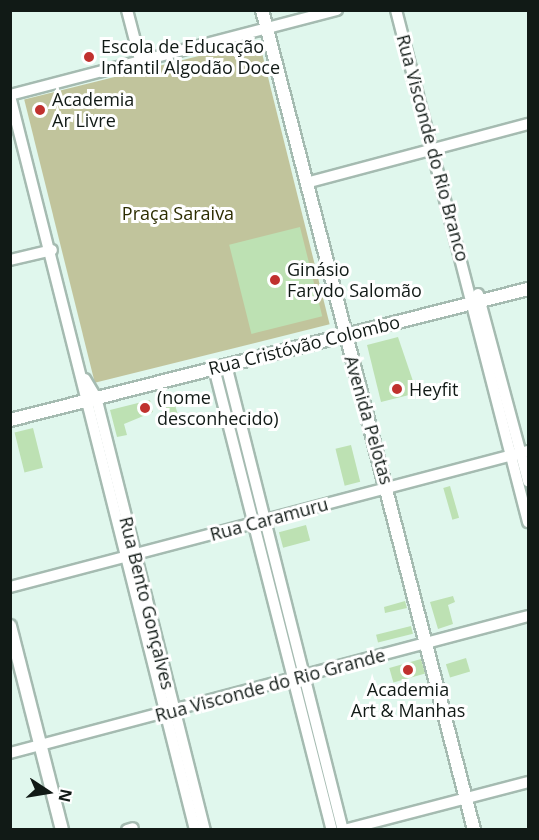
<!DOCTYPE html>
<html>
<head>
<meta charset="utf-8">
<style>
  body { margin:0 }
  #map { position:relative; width:539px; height:840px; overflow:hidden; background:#e0f7ed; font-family:"Open Sans",sans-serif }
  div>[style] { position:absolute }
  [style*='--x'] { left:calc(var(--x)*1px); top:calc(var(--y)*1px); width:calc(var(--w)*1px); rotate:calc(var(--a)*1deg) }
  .green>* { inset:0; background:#c1c49c; transform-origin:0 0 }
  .building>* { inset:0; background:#bde1b3; transform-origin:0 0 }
  .roads { filter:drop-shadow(2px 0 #a5bbb1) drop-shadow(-2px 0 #a5bbb1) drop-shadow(0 2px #a5bbb1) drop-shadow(0 -2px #a5bbb1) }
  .minor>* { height:10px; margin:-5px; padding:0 5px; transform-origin:5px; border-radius:5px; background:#fff }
  .tertiary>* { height:12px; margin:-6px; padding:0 6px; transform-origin:6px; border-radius:6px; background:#fff }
  .dots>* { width:16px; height:16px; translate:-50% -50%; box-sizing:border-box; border:3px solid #fff; border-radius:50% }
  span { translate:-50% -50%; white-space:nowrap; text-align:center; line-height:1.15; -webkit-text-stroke:6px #fff; paint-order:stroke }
  .poi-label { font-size:18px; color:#111a16 }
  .left { translate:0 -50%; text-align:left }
  .street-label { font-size:18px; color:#111a16 }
  .park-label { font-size:18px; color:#2c2d01 }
  .frame { position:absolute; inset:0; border:12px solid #111a16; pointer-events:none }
  .north { position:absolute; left:18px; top:762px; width:60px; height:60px; -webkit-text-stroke:4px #fff; paint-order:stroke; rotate:102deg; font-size:16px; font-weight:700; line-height:24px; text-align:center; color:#111a16 }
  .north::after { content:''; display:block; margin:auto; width:21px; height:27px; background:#111a16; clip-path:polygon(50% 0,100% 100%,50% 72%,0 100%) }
</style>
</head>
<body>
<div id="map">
  <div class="green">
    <div style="left:259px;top:41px;width:292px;height:242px;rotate:76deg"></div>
  </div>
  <div class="building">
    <div style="left:300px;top:227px;width:92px;height:73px;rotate:76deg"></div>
    <div style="clip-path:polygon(398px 337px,417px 393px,381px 402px,367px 345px)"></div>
    <div style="left:172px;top:394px;width:29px;height:10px;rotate:74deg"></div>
    <div style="clip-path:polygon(150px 400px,153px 412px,124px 424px,127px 435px,117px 437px,110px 410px)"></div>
    <div style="left:33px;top:428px;width:41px;height:19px;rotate:76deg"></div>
    <div style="left:351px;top:445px;width:38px;height:16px;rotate:76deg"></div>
    <div style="left:450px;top:486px;width:33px;height:7px;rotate:74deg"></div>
    <div style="left:306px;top:525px;width:16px;height:28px;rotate:75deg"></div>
    <div style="clip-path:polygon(453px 596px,455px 602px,448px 605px,453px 624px,438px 629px,430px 602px)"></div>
    <div style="clip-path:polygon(405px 601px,407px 608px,385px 613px,384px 607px)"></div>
    <div style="left:411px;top:626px;width:8px;height:36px;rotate:76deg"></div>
    <div style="left:466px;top:658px;width:14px;height:21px;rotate:73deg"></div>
    <div style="left:421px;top:659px;width:15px;height:33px;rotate:74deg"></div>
  </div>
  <div class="roads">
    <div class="minor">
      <div style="--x:127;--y:10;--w:52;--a:75.4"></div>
      <div style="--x:396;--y:10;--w:529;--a:75.54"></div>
      <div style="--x:10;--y:95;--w:338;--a:-14.6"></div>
      <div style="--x:10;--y:96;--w:757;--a:75.85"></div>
      <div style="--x:306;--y:183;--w:230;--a:-14.9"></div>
      <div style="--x:10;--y:260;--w:43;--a:-13.4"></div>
      <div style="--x:478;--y:294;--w:194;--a:75"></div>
      <div style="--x:226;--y:365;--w:479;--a:75.9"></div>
      <div style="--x:214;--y:368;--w:477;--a:75.7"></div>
      <div style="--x:85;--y:379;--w:21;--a:59"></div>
      <div style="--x:96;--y:397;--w:447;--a:75.9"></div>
      <div style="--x:10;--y:587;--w:536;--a:-14.71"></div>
      <div style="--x:10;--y:753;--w:536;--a:-14.81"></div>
      <div style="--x:127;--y:830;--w:6;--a:-18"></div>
      <div style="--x:344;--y:830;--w:190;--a:-14.6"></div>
    </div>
    <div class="tertiary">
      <div style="--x:262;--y:10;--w:847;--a:75.5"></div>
      <div style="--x:10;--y:420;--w:534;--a:-14.19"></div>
      <div style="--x:10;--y:626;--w:211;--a:75.7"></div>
    </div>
  </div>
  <div class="dots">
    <div style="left:89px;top:57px;background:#c0312e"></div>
    <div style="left:40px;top:110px;background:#c0312e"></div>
    <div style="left:275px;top:280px;background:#c0312e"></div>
    <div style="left:397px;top:389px;background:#c0312e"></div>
    <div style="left:145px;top:408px;background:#c0312e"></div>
    <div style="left:408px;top:670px;background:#c0312e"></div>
  </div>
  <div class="poi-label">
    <span class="left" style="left:101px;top:57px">Escola de Educação<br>Infantil Algodão Doce</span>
    <span class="left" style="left:52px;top:110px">Academia<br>Ar Livre</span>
    <span class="left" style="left:287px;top:280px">Ginásio<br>Farydo Salomão</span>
    <span class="left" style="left:409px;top:389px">Heyfit</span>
    <span class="left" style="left:157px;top:408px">(nome<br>desconhecido)</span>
    <span style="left:408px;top:700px">Academia<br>Art &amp; Manhas</span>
  </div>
  <div class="street-label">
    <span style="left:433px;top:148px;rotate:75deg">Rua Visconde do Rio Branco</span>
    <span style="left:304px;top:345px;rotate:-14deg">Rua Cristóvão Colombo</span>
    <span style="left:369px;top:420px;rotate:74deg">Avenida Pelotas</span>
    <span style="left:269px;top:519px;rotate:-15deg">Rua Caramuru</span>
    <span style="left:147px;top:603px;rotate:76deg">Rua Bento Gonçalves</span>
    <span style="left:270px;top:685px;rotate:-15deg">Rua Visconde do Rio Grande</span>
  </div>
  <div class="park-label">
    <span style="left:178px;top:213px">Praça Saraiva</span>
  </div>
  <div class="frame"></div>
  <div class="north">N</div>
</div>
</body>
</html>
